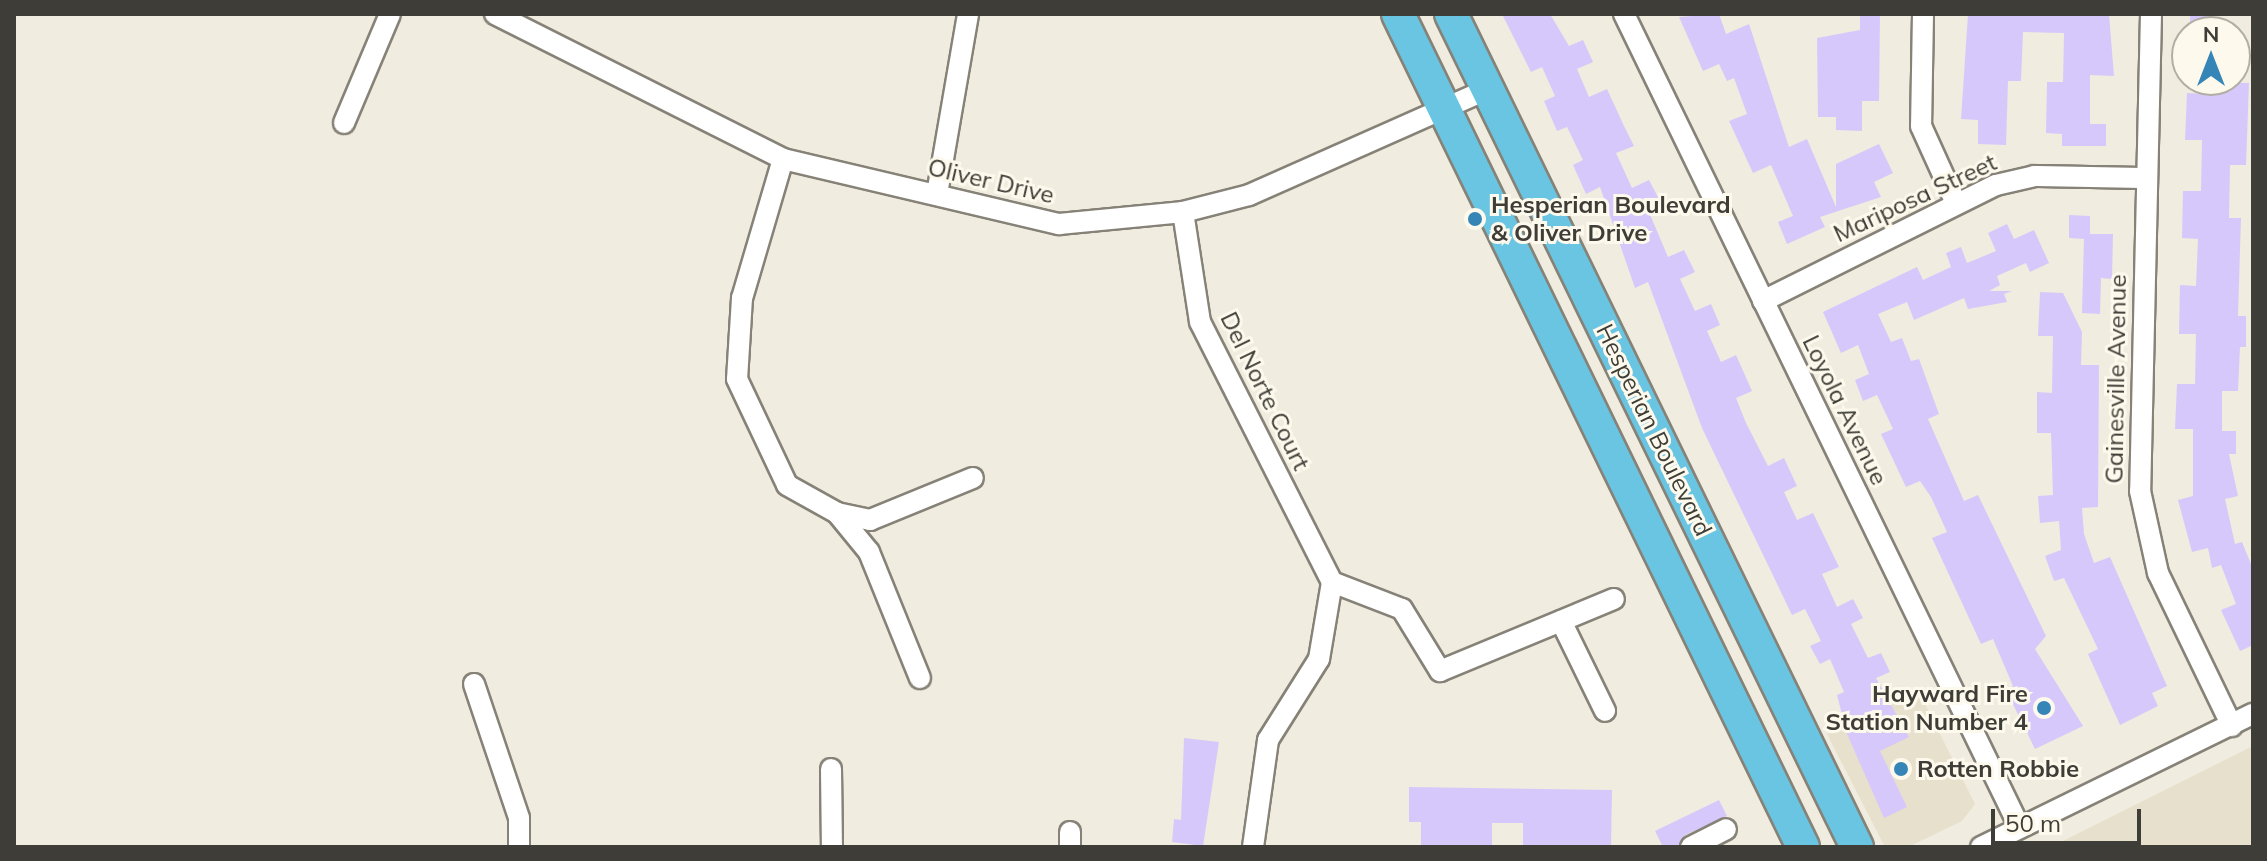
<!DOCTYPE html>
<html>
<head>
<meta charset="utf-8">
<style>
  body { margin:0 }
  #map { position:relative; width:2267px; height:861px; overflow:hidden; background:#f0ecdf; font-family:Mulish,sans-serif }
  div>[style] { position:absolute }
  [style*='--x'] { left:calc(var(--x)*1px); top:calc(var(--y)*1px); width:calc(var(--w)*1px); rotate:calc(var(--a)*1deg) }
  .built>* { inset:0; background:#e6e0cc }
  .building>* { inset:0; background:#d7c8fc; transform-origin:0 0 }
  .roads { filter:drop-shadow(2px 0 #868277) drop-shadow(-2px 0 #868277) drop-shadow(0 2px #868277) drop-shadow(0 -2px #868277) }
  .minor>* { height:20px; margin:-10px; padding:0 10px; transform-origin:10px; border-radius:10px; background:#fff }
  .primary>* { height:32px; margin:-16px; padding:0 16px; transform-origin:16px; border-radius:16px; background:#69c5e2 }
  .dots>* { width:22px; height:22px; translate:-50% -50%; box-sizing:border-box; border:4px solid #fdf9ec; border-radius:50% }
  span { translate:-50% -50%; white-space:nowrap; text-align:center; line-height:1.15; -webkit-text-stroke:6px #fdf9ec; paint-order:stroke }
  .street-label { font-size:24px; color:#3e3d37 }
  .poi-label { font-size:24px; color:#3e3d37; font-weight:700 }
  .left { translate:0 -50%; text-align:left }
  .right { translate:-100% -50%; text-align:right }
  .frame { position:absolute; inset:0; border:16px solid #3e3d37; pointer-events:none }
  .north { position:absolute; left:2171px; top:16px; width:80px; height:80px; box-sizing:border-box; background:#fdf9ec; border:2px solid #b1aea4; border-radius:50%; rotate:0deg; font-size:22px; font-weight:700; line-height:32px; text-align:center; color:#3e3d37 }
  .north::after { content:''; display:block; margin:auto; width:28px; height:36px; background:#3586b7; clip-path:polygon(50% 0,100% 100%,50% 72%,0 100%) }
  .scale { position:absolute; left:1991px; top:809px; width:150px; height:36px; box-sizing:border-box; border:4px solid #3e3d37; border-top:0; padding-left:10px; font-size:24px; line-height:28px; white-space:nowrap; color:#3e3d37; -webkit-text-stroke:6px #fdf9ec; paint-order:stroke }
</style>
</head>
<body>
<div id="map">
  <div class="built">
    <div style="clip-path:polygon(1918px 690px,1975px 804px,1962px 821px,1908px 847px,1885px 847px,1827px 734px)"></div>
    <div style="clip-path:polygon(2253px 746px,2253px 847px,2051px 847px)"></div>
  </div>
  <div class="building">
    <div style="clip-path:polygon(1502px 14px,1550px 14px,1569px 46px,1583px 40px,1593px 62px,1577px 69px,1589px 97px,1607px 89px,1624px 126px,1634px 146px,1616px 153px,1632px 188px,1649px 180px,1659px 199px,1646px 205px,1668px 257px,1684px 250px,1695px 272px,1680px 279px,1695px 311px,1711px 304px,1720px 325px,1707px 331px,1721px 362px,1736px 355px,1752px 391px,1736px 398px,1746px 423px,1768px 466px,1784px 458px,1797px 486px,1784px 492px,1797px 520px,1813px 513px,1839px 567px,1822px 574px,1837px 607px,1853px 599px,1863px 618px,1851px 624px,1868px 658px,1881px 653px,1890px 672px,1876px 678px,1909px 737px,1880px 751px,1907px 807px,1884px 818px,1847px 734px,1837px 695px,1844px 692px,1830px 659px,1820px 664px,1810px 646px,1821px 641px,1805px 609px,1792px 615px,1702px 428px,1648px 282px,1635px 288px,1600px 187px,1586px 194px,1573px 165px,1583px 160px,1567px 127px,1557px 131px,1544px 101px,1555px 96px,1542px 67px,1531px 72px)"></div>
    <div style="clip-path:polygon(1719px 14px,1726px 34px,1749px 24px,1789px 147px,1807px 139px,1836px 207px,1836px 164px,1879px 144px,1893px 173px,1874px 182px,1881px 197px,1820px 217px,1825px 227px,1787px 244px,1778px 222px,1793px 216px,1771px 165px,1753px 173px,1729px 121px,1747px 114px,1734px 78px,1727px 81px,1719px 64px,1703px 71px,1679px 17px)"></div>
    <div style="clip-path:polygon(1860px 14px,1880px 14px,1879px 101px,1862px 101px,1862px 131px,1836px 130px,1836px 117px,1818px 117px,1817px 38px,1860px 30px)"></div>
    <div style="clip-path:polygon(1968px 14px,2109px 14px,2114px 76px,2090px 75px,2090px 124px,2106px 124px,2106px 146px,2062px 146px,2062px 134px,2046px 133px,2047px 82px,2063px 82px,2064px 33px,2023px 32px,2021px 81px,2008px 81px,2006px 145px,1978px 144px,1978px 120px,1961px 119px)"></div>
    <div style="left:2190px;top:14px;width:21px;height:18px"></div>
    <div style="clip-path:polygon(2205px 82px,2249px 83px,2246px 165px,2230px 165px,2229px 218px,2241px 218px,2238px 316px,2246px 316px,2246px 347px,2240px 347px,2238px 391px,2222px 391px,2222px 431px,2236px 431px,2236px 454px,2229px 454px,2238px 496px,2225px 499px,2235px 544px,2242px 542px,2253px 569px,2253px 645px,2240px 651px,2221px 610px,2236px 604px,2221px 565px,2212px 568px,2208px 548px,2192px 552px,2178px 500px,2193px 496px,2193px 429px,2175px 429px,2177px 384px,2195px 384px,2196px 334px,2179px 334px,2180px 285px,2196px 286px,2198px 239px,2182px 238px,2183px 191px,2201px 191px,2202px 140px,2185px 140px,2187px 93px,2204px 94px)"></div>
    <div style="clip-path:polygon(2069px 215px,2090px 216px,2090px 234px,2113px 234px,2112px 279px,2101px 278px,2100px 314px,2082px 313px,2084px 239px,2069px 238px)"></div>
    <div style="clip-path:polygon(2007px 224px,2014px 239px,2034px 230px,2049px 263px,2030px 272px,2026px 263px,1997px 276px,2000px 285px,1989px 291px,2012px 291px,2004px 294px,2007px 302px,1968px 309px,1964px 298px,1914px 320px,1907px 302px,1878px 314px,1891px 342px,1902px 338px,1911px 361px,1919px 359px,1939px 414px,1928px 419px,1964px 501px,1978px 495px,2046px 636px,2035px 649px,2083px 726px,2035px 749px,2006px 690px,2013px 686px,1993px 639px,1981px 644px,1932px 538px,1947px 532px,1931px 497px,1920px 481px,1906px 487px,1881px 434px,1893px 429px,1877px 395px,1863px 401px,1855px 380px,1869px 374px,1858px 345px,1841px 353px,1823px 312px,1917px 267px,1923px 280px,1951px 267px,1946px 253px,1961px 247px,1967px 263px,1996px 251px,1988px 233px)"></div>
    <div style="clip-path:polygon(2040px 292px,2063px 293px,2082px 332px,2081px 365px,2099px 365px,2098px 507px,2082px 508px,2084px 534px,2094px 563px,2110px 557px,2167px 686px,2152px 693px,2158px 706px,2120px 725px,2088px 654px,2098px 649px,2064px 578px,2054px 581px,2045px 556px,2061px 550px,2059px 521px,2040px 523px,2038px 496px,2053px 495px,2051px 433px,2037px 433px,2037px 392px,2052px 393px,2053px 336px,2038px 336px)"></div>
    <div style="clip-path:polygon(1184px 738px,1219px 742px,1203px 846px,1172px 842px,1174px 819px,1181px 820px)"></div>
    <div style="clip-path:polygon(1409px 787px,1612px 790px,1611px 847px,1523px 847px,1523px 823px,1492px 823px,1492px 847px,1421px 847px,1421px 822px,1409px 822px)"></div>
    <div style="clip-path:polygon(1719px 800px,1727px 816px,1685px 835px,1678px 847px,1663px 847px,1655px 831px)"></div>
  </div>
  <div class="roads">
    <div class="minor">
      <div style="--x:495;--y:14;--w:322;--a:26.7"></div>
      <div style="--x:783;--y:159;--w:284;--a:13.3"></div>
      <div style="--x:1059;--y:224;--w:125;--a:-5.5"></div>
      <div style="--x:1183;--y:212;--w:68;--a:-14.4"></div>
      <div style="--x:1249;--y:195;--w:261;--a:-23.9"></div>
      <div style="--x:1624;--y:14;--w:905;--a:64.06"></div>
      <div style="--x:1923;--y:14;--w:112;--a:91"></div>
      <div style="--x:1921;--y:126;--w:85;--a:65.6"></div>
      <div style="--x:2151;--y:14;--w:477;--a:91.3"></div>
      <div style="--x:2140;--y:491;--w:84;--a:77.6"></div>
      <div style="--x:2158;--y:573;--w:170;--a:64.2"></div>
      <div style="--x:344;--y:123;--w:118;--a:-67.1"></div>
      <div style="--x:783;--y:159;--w:145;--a:106.4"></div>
      <div style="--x:742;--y:298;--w:81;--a:93.5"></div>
      <div style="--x:737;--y:379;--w:117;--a:64.7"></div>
      <div style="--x:787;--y:485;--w:57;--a:29.2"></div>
      <div style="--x:837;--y:513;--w:34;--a:12"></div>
      <div style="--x:870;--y:520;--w:111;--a:-22.2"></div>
      <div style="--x:937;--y:194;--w:183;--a:-80.2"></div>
      <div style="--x:1183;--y:212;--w:111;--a:81.2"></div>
      <div style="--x:1200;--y:322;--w:292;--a:63.1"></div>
      <div style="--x:1763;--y:301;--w:260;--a:-26.5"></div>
      <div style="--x:1996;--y:185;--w:39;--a:-13"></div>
      <div style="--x:2034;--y:176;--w:112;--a:1"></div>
      <div style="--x:837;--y:513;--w:50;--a:50.6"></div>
      <div style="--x:869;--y:552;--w:136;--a:68"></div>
      <div style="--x:1332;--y:582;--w:75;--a:21.1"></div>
      <div style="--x:1402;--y:609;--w:73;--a:58.5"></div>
      <div style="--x:1440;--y:671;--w:188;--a:-22.5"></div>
      <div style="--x:1561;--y:621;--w:100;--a:63.9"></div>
      <div style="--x:474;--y:684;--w:141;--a:71.4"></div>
      <div style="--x:519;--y:818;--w:29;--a:90"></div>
      <div style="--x:831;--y:769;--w:78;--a:89.3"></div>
      <div style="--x:1070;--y:832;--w:15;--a:90"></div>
      <div style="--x:1253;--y:847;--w:108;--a:-82"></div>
      <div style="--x:1268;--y:740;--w:96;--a:-57.8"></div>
      <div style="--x:1319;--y:659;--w:78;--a:-80.4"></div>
      <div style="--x:1691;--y:847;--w:39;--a:-27"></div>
      <div style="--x:1981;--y:847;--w:303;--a:-26.1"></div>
    </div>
    <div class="primary">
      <div style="--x:1398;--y:14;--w:926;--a:64.07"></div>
      <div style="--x:1451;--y:14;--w:927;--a:64.02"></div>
    </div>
  </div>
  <div class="dots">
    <div style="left:1475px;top:219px;background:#3586b7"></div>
    <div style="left:2044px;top:708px;background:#3586b7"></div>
    <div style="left:1901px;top:769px;background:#3586b7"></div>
  </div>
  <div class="street-label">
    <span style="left:991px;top:181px;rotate:13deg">Oliver Drive</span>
    <span style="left:1915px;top:198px;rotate:-25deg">Mariposa Street</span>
    <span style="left:2116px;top:379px;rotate:-89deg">Gainesville Avenue</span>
    <span style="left:1265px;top:391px;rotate:64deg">Del Norte Court</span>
    <span style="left:1845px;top:410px;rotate:64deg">Loyola Avenue</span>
    <span style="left:1654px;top:430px;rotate:64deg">Hesperian Boulevard</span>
  </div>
  <div class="poi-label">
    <span class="left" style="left:1491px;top:219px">Hesperian Boulevard<br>&amp; Oliver Drive</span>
    <span class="right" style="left:2028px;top:708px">Hayward Fire<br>Station Number 4</span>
    <span class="left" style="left:1917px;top:769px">Rotten Robbie</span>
  </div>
  <div class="frame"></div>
  <div class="north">N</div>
  <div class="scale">50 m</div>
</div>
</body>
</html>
